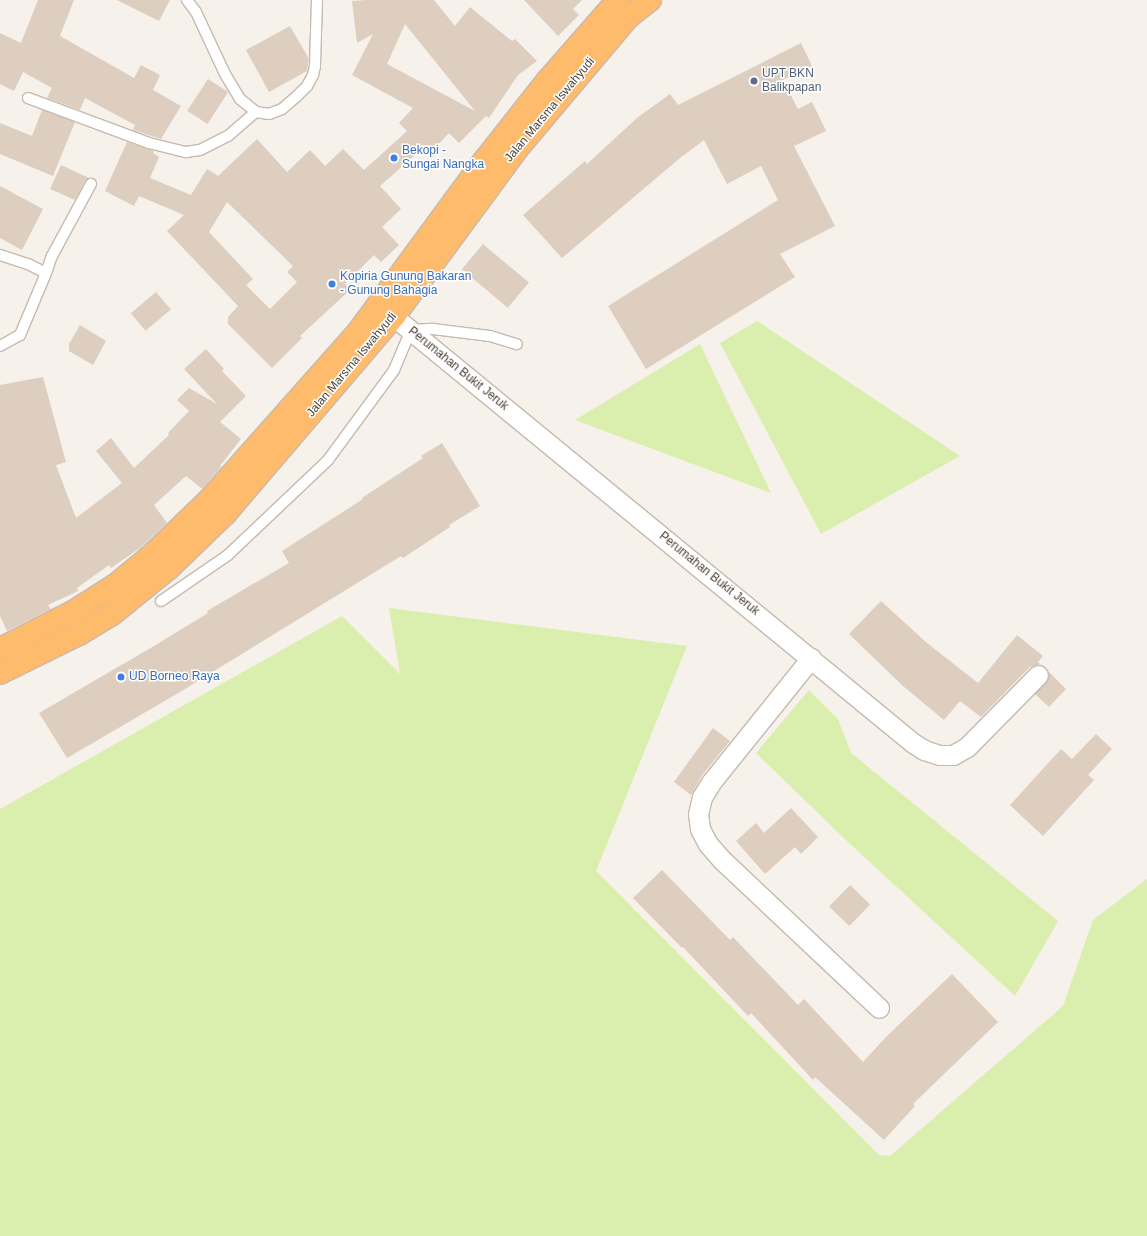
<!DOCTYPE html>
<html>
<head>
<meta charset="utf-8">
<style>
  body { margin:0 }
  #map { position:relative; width:1147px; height:1236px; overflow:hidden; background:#f6f1ea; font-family:Helvetica,sans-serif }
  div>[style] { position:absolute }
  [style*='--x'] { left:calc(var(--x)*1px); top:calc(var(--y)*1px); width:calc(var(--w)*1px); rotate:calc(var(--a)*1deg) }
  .green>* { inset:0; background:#daefae }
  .building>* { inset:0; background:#ddcec0; transform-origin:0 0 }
  .roads { filter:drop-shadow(1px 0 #c6baae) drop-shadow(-1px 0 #c6baae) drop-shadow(0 1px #c6baae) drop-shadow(0 -1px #c6baae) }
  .lane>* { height:10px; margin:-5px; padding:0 5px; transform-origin:5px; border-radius:5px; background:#fff }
  .street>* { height:19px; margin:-9.5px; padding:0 9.5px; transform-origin:9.5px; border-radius:9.5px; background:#fff }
  .highway>* { height:22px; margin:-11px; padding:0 11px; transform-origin:11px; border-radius:11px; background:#ffbb6c }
  .dots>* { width:11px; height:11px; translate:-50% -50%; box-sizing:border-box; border:2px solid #fff; border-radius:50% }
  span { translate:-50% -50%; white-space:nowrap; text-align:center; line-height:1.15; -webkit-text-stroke:3px #fff; paint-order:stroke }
  .service-label { font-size:12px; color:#4e5e75 }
  .left { translate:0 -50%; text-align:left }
  .street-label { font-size:12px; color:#4c4136 }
  .shop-label { font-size:12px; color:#366cbe }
</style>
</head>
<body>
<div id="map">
  <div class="green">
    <div style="clip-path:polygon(757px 321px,960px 456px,821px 534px,720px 343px)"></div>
    <div style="clip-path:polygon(700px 344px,771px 493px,575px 420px)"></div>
    <div style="clip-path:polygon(389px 608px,687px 646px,596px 871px,879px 1155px,890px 1156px,1063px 1006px,1093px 920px,1147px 879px,1147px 1236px,0 1236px,0 809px,342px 616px,400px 674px)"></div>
    <div style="clip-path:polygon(809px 690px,838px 719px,851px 753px,1058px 921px,1015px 996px,848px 842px,756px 753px)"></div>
  </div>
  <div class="building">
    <div style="clip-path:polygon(38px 0,74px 0,60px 36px,134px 78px,141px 65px,160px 75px,153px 90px,181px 106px,161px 139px,133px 130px,135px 125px,85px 98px,80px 110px,47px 98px,52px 88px,23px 72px,14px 91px,0 84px,0 33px,21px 43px)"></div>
    <div style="clip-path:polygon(117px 0,170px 0,159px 21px)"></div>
    <div style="clip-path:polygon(evenodd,367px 0,434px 0,455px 26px,470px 7px,512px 41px,515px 39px,537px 61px,518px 75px,489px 118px,486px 116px,459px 143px,449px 133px,430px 153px,424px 147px,380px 186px,401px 209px,382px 227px,399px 245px,381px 262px,374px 255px,345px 284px,350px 290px,300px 336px,302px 338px,272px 368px,228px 324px,228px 317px,238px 306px,167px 231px,184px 215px,139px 196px,134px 206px,105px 191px,127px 142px,154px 151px,153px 153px,159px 157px,150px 178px,191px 195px,207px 169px,218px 176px,257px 139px,287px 172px,310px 150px,325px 166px,343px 149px,364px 170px,407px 131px,399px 123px,413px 108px,352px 75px,373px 34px,357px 43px,352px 1px,367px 0,405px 24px,475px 111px,387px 64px,405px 24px,367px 0,227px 202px,293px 266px,287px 272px,297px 282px,270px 309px,246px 285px,253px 279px,209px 232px,227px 202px)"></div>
    <div style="clip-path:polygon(524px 0,582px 0,573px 9px,579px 15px,558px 36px)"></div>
    <div style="clip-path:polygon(290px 26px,309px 59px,307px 71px,269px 92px,246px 50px)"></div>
    <div style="clip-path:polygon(801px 43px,812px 66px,783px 80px,798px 109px,812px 102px,826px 131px,794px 146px,835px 226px,780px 254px,795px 277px,646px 369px,608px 306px,778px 200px,761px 166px,727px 184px,704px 140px,680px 158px,562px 258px,523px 215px,585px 161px,587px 164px,637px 118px,670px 94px,678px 105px)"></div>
    <div style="left:208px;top:79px;width:24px;height:38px;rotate:33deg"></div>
    <div style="clip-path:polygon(42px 110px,75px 122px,53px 176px,0 154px,0 123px,32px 136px)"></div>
    <div style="clip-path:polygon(61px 165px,89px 178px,85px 181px,75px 200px,50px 189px)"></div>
    <div style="clip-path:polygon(0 186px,43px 209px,22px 250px,0 238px)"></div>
    <div style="left:483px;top:244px;width:60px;height:33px;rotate:40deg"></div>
    <div style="left:156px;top:292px;width:23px;height:33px;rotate:50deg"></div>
    <div style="clip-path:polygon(80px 325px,106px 341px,93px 365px,69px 351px,69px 344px)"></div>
    <div style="clip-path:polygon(206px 349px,224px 369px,222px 371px,246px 396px,220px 422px,241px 439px,220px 466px,221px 467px,202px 489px,186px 476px,154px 505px,167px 523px,140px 548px,111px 568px,109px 565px,77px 588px,78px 591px,48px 605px,51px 609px,7px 631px,0 616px,0 385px,43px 377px,66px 462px,56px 465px,76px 518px,122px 483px,96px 451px,111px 438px,134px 468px,169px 435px,168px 433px,189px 411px,177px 400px,189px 388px,217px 404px,184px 369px)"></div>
    <div style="clip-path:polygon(442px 443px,480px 506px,449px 525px,450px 527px,403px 558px,401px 556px,180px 692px,67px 758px,39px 713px,154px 646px,208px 613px,207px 611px,289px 563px,282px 551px,363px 499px,362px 498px,423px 458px,421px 456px)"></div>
    <div style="clip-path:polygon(881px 601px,927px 643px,978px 683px,1017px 635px,1043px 656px,1038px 662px,1040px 664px,1030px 667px,981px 717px,960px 701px,944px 720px,903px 686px,849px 634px)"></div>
    <div style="clip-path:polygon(1049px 672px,1066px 689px,1049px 707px,1035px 694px,1046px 682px)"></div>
    <div style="clip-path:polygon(713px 728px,730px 741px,703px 774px,691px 795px,674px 782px)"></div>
    <div style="clip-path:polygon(1096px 734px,1112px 749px,1088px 775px,1094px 780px,1043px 836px,1010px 805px,1061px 749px,1072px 759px)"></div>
    <div style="clip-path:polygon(791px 808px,818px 837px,801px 854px,795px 847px,765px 874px,736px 841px,756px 823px,764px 833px)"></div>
    <div style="clip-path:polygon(662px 870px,730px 940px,733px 937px,798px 1005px,804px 999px,863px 1062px,886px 1037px,952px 974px,998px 1022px,913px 1104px,915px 1106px,884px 1140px,815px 1077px,813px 1080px,751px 1013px,748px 1016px,683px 947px,682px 948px,633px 898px)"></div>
    <div style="left:850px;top:885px;width:28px;height:30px;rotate:44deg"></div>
  </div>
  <div class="roads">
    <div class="lane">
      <div style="--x:187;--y:0;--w:15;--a:53"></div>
      <div style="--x:196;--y:12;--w:68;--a:64.9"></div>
      <div style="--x:225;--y:74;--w:29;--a:59"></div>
      <div style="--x:240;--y:99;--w:21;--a:39"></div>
      <div style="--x:256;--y:112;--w:13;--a:9"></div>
      <div style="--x:269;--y:114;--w:14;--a:-21"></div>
      <div style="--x:282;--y:109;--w:18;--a:-41"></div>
      <div style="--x:296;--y:97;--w:16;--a:-45"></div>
      <div style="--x:307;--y:86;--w:13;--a:-61"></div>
      <div style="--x:313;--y:75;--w:9;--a:-77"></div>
      <div style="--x:315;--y:66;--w:66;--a:-88.3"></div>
      <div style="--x:28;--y:98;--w:129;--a:20.4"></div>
      <div style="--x:149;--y:143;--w:38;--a:14"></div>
      <div style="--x:186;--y:152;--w:14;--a:-8"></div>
      <div style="--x:200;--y:150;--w:31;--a:-27"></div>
      <div style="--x:228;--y:136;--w:37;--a:-41"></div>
      <div style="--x:0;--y:255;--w:29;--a:18"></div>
      <div style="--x:28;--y:264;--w:20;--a:27"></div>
      <div style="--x:46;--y:273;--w:18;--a:-71"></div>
      <div style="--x:52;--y:256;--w:82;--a:-61.6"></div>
      <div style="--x:0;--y:346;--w:23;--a:-29"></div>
      <div style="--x:20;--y:335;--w:67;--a:-67.2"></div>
      <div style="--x:161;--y:601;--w:81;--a:-34.5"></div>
      <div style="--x:228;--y:555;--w:138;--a:-43.5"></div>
      <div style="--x:328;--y:460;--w:112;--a:-53.7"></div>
      <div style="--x:394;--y:370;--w:43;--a:-67"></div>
      <div style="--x:411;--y:330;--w:22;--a:-3"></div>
      <div style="--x:433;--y:329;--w:57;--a:7"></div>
      <div style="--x:490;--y:336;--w:28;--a:17"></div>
    </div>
    <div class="street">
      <div style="--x:382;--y:307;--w:687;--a:39.39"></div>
      <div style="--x:913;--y:743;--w:13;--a:32"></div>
      <div style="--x:924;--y:750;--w:16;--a:18"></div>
      <div style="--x:939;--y:755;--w:14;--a:0"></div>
      <div style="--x:953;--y:755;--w:16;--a:-30"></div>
      <div style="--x:967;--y:747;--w:101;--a:-45.4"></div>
      <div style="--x:811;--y:658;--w:158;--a:128.8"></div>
      <div style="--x:712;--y:781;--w:19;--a:122"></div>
      <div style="--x:702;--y:797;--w:17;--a:103"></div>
      <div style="--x:698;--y:814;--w:15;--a:82"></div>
      <div style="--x:700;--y:829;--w:17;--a:62"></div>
      <div style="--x:708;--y:844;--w:20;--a:49"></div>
      <div style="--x:721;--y:859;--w:217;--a:43.3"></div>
    </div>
    <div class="highway">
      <div style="--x:0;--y:649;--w:82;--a:-26.9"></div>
      <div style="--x:73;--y:612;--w:52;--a:-32.5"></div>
      <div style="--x:117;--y:584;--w:47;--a:-39.8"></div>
      <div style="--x:153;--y:554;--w:78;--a:-44"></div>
      <div style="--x:209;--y:500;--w:226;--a:-48.4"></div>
      <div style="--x:359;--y:331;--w:211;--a:-53.7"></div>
      <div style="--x:484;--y:161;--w:103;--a:-51.7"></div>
      <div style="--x:548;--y:80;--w:106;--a:-48.8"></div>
      <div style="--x:0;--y:673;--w:88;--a:-26.3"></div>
      <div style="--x:79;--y:634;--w:37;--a:-31"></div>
      <div style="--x:111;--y:615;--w:75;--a:-39"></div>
      <div style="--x:169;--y:568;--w:78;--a:-44"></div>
      <div style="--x:225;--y:514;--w:260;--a:-49.5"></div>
      <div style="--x:394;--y:316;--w:207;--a:-53.6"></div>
      <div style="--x:517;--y:149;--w:172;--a:-49.9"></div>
      <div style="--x:628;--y:17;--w:28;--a:-38"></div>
    </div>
  </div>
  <div class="dots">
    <div style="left:754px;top:81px;background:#5c6f8a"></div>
    <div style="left:394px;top:158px;background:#3f7fe0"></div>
    <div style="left:332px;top:284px;background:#3f7fe0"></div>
    <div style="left:121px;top:677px;background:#3f7fe0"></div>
  </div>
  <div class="service-label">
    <span class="left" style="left:762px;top:81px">UPT BKN<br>Balikpapan</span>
  </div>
  <div class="street-label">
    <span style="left:550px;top:110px;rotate:-50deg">Jalan Marsma Iswahyudi</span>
    <span style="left:352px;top:365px;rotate:-50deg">Jalan Marsma Iswahyudi</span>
    <span style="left:458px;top:369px;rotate:39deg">Perumahan Bukit Jeruk</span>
    <span style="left:709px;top:574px;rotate:39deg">Perumahan Bukit Jeruk</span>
  </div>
  <div class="shop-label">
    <span class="left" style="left:402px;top:158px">Bekopi -<br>Sungai Nangka</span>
    <span class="left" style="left:340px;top:284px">Kopiria Gunung Bakaran<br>- Gunung Bahagia</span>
    <span class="left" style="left:129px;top:677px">UD Borneo Raya</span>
  </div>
</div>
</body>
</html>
